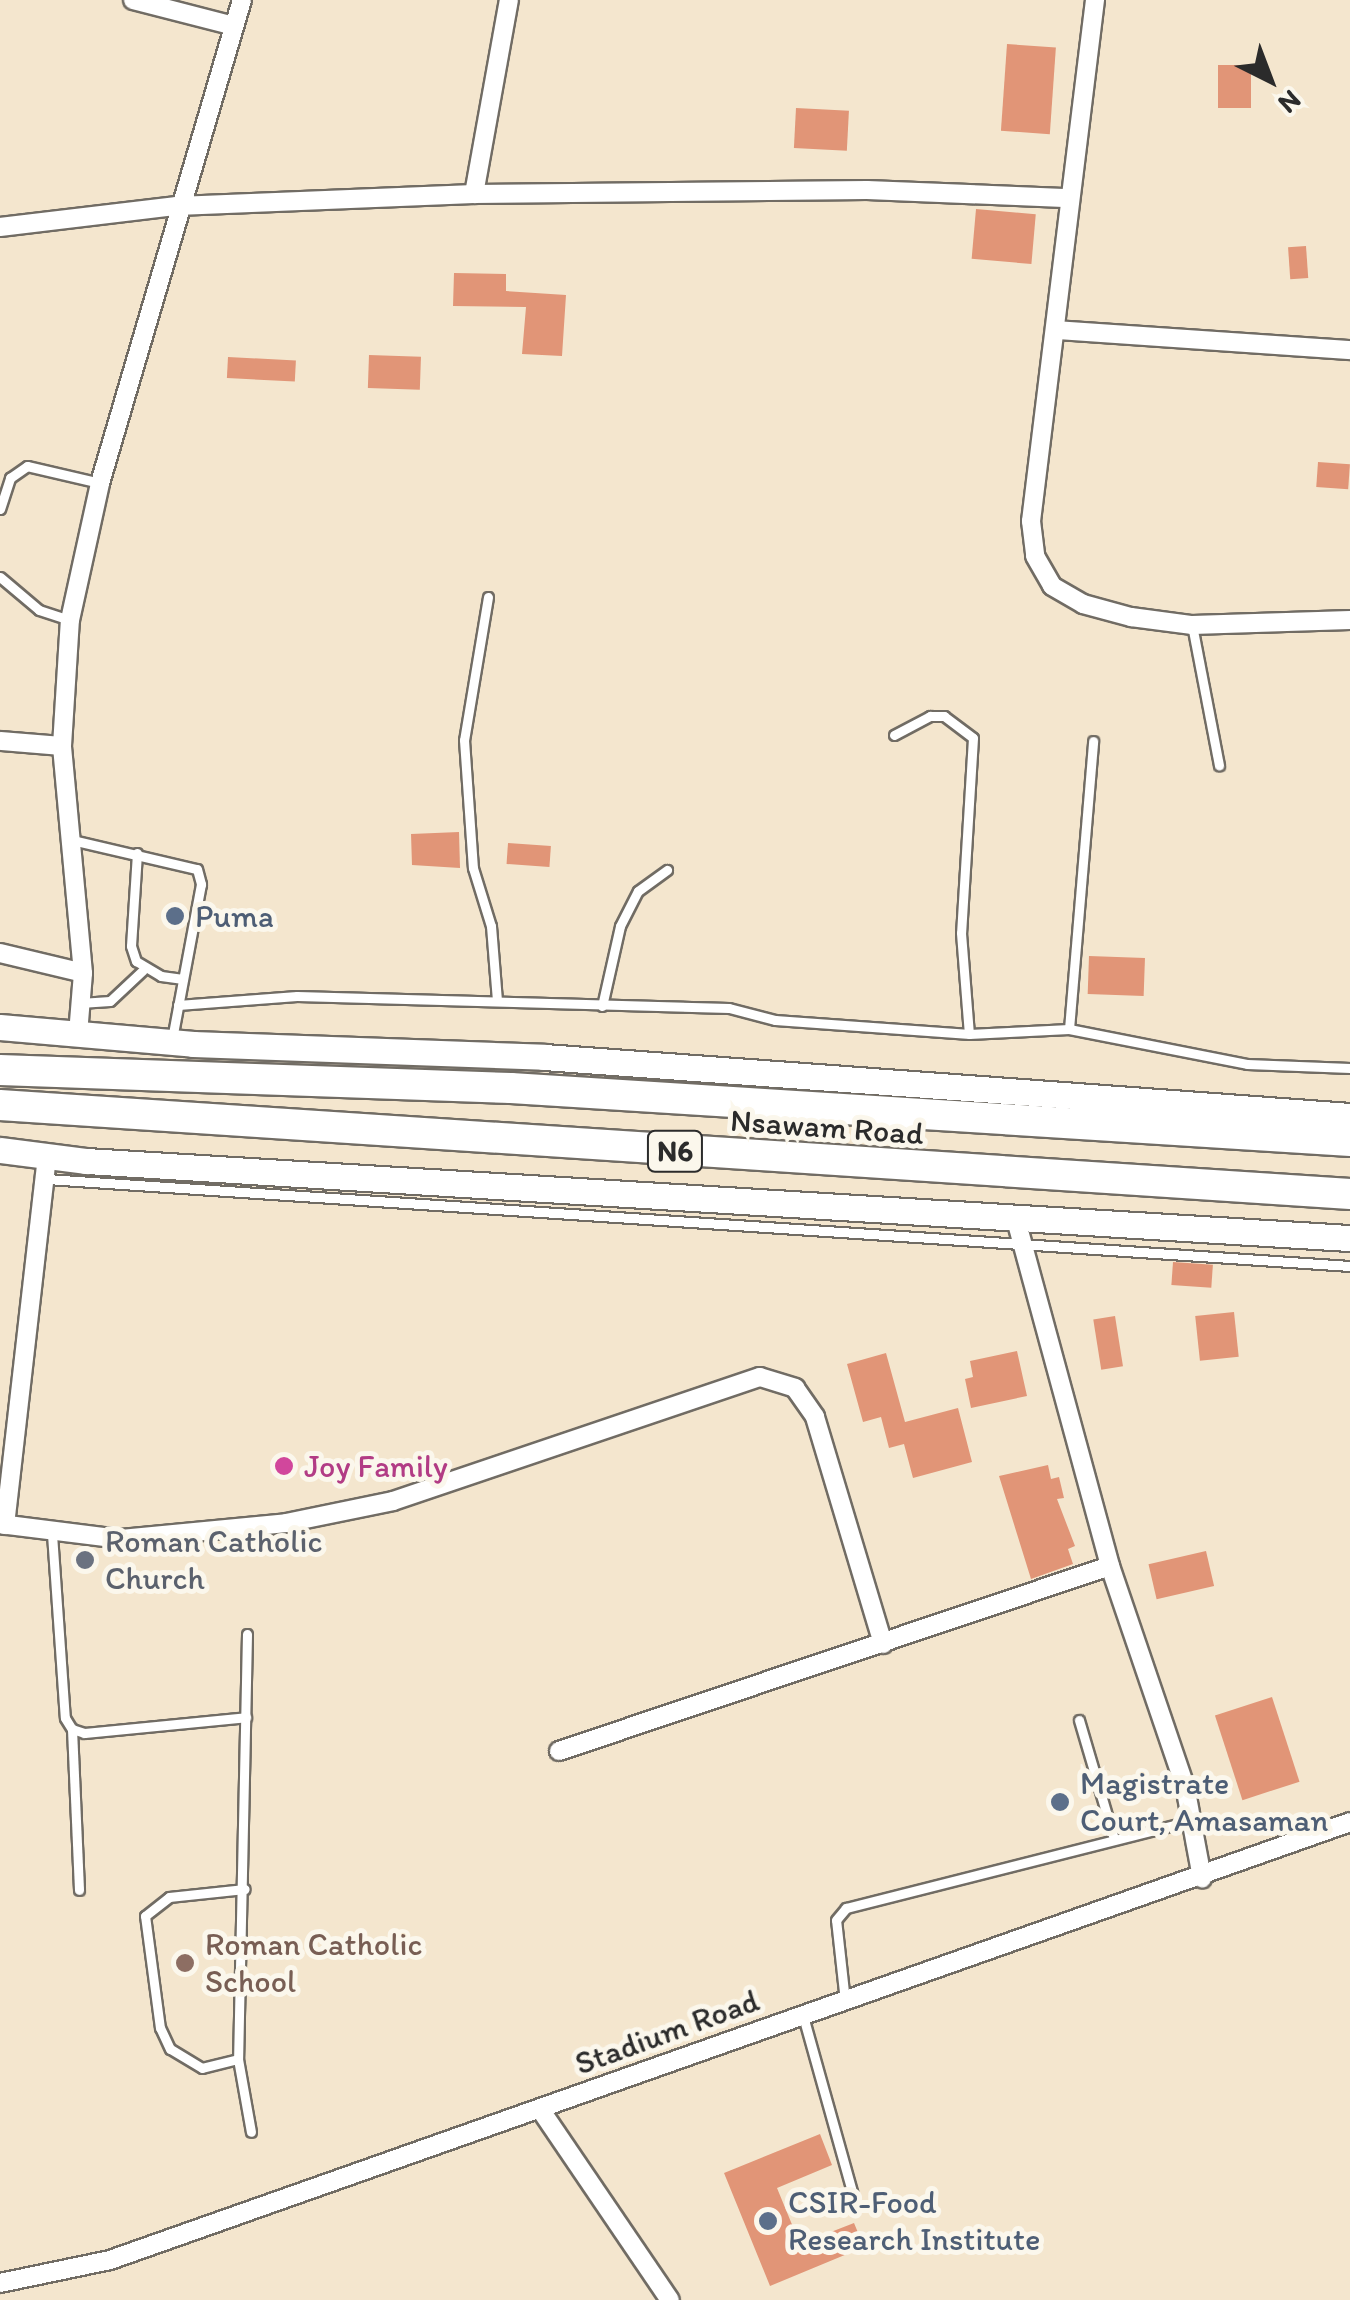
<!DOCTYPE html>
<html>
<head>
<meta charset="utf-8">
<style>
  body { margin:0 }
  #map { position:relative; width:1350px; height:2300px; overflow:hidden; background:#f4e6ce; font-family:Itim,sans-serif }
  div>[style] { position:absolute }
  [style*='--x'] { left:calc(var(--x)*1px); top:calc(var(--y)*1px); width:calc(var(--w)*1px); rotate:calc(var(--a)*1deg) }
  .building>* { inset:0; background:#e19577; transform-origin:0 0 }
  .roads { filter:drop-shadow(2px 0 #716c64) drop-shadow(-2px 0 #716c64) drop-shadow(0 2px #716c64) drop-shadow(0 -2px #716c64) }
  .service>* { height:9px; margin:-4.5px; padding:0 4.5px; transform-origin:4.5px; border-radius:4.5px; background:#fff }
  .minor>* { height:18px; margin:-9px; padding:0 9px; transform-origin:9px; border-radius:9px; background:#fff }
  .secondary>* { height:25px; margin:-12.5px; padding:0 12.5px; transform-origin:12.5px; border-radius:12.5px; background:#fff }
  .trunk>* { height:30px; margin:-15px; padding:0 15px; transform-origin:15px; border-radius:15px; background:#fff }
  .dots>* { width:28px; height:28px; translate:-50% -50%; box-sizing:border-box; border:5px solid #fbf7ec; border-radius:50% }
  span { translate:-50% -50%; white-space:nowrap; text-align:center; line-height:1.15; -webkit-text-stroke:10px #fbf7ec; paint-order:stroke }
  .shield-label span { padding:2px 8px; background:#fbf7ec; border:2px solid; border-radius:8px; -webkit-text-stroke-width:0 }
  .shield-label { font-size:30px; color:#2b2b2b; font-weight:700 }
  .service-label { font-size:32px; color:#4e5e75 }
  .left { translate:0 -50%; text-align:left }
  .street-label { font-size:32px; color:#2b2b2b }
  .hotel-label { font-size:32px; color:#b23c85 }
  .worship-label { font-size:32px; color:#5b616d }
  .education-label { font-size:32px; color:#785e54 }
  .north { position:absolute; left:1220px; top:30px; width:100px; height:100px; -webkit-text-stroke:8px #fbf7ec; paint-order:stroke; rotate:138deg; font-size:28px; font-weight:700; line-height:40px; text-align:center; color:#2b2b2b }
  .north::after { content:''; display:block; margin:auto; width:35px; height:45px; background:#2b2b2b; clip-path:polygon(50% 0,100% 100%,50% 72%,0 100%) }
</style>
</head>
<body>
<div id="map">
  <div class="building">
    <div style="left:1007px;top:44px;width:49px;height:87px;rotate:4deg"></div>
    <div style="left:1218px;top:65px;width:33px;height:43px"></div>
    <div style="left:796px;top:108px;width:53px;height:40px;rotate:3deg"></div>
    <div style="left:976px;top:209px;width:60px;height:50px;rotate:5deg"></div>
    <div style="left:1306px;top:246px;width:32px;height:18px;rotate:86deg"></div>
    <div style="clip-path:polygon(454px 273px,506px 274px,506px 291px,566px 295px,562px 356px,522px 354px,526px 307px,453px 306px)"></div>
    <div style="left:369px;top:355px;width:52px;height:33px;rotate:2deg"></div>
    <div style="left:228px;top:357px;width:68px;height:21px;rotate:3deg"></div>
    <div style="left:1318px;top:462px;width:32px;height:25px;rotate:4deg"></div>
    <div style="clip-path:polygon(459px 832px,460px 868px,412px 865px,411px 834px)"></div>
    <div style="left:508px;top:843px;width:43px;height:21px;rotate:4deg"></div>
    <div style="left:1089px;top:956px;width:56px;height:38px;rotate:2deg"></div>
    <div style="left:1173px;top:1262px;width:40px;height:23px;rotate:4deg"></div>
    <div style="left:1234px;top:1312px;width:45px;height:39px;rotate:84deg"></div>
    <div style="left:1115px;top:1316px;width:51px;height:22px;rotate:81deg"></div>
    <div style="clip-path:polygon(1017px 1351px,1027px 1396px,971px 1408px,965px 1379px,973px 1377px,970px 1361px)"></div>
    <div style="clip-path:polygon(886px 1353px,905px 1422px,958px 1408px,972px 1462px,913px 1478px,904px 1444px,889px 1448px,881px 1417px,863px 1422px,847px 1364px)"></div>
    <div style="clip-path:polygon(1048px 1465px,1051px 1479px,1059px 1477px,1064px 1498px,1057px 1499px,1075px 1546px,1068px 1549px,1073px 1564px,1031px 1579px,999px 1476px)"></div>
    <div style="left:1206px;top:1551px;width:36px;height:59px;rotate:77deg"></div>
    <div style="left:1272px;top:1697px;width:89px;height:60px;rotate:72deg"></div>
    <div style="clip-path:polygon(820px 2134px,832px 2165px,777px 2188px,800px 2244px,854px 2223px,864px 2247px,770px 2286px,724px 2173px)"></div>
  </div>
  <div class="roads">
    <div class="service">
      <div style="--x:0;--y:509;--w:33;--a:-72"></div>
      <div style="--x:10;--y:478;--w:21;--a:-35"></div>
      <div style="--x:27;--y:466;--w:75;--a:13.1"></div>
      <div style="--x:0;--y:577;--w:51;--a:40.2"></div>
      <div style="--x:39;--y:610;--w:33;--a:18"></div>
      <div style="--x:488;--y:597;--w:145;--a:99.5"></div>
      <div style="--x:464;--y:740;--w:128;--a:86"></div>
      <div style="--x:473;--y:868;--w:61;--a:72.8"></div>
      <div style="--x:491;--y:926;--w:74;--a:85.4"></div>
      <div style="--x:1192;--y:625;--w:143;--a:79.1"></div>
      <div style="--x:894;--y:735;--w:41;--a:-27.8"></div>
      <div style="--x:930;--y:716;--w:14;--a:0"></div>
      <div style="--x:944;--y:716;--w:36;--a:37"></div>
      <div style="--x:973;--y:738;--w:195;--a:93.5"></div>
      <div style="--x:961;--y:933;--w:101;--a:85.5"></div>
      <div style="--x:72;--y:840;--w:128;--a:13.1"></div>
      <div style="--x:197;--y:869;--w:16;--a:75"></div>
      <div style="--x:201;--y:884;--w:158;--a:100.6"></div>
      <div style="--x:137;--y:853;--w:93;--a:93.7"></div>
      <div style="--x:131;--y:946;--w:16;--a:72"></div>
      <div style="--x:136;--y:961;--w:29;--a:31"></div>
      <div style="--x:161;--y:976;--w:22;--a:8"></div>
      <div style="--x:80;--y:1003;--w:30;--a:-4"></div>
      <div style="--x:110;--y:1001;--w:45;--a:-43.2"></div>
      <div style="--x:178;--y:1005;--w:119;--a:-4.3"></div>
      <div style="--x:297;--y:996;--w:432;--a:1.6"></div>
      <div style="--x:729;--y:1008;--w:48;--a:14.6"></div>
      <div style="--x:775;--y:1020;--w:195;--a:4.1"></div>
      <div style="--x:969;--y:1034;--w:100;--a:-2.9"></div>
      <div style="--x:1069;--y:1029;--w:181;--a:11.1"></div>
      <div style="--x:1247;--y:1064;--w:103;--a:2.2"></div>
      <div style="--x:602;--y:1006;--w:82;--a:-77.3"></div>
      <div style="--x:620;--y:926;--w:39;--a:-63"></div>
      <div style="--x:638;--y:891;--w:36;--a:-36"></div>
      <div style="--x:1069;--y:1029;--w:289;--a:-85.2"></div>
      <div style="--x:47;--y:1179;--w:1306;--a:3.82"></div>
      <div style="--x:52;--y:1534;--w:184;--a:86"></div>
      <div style="--x:65;--y:1718;--w:13;--a:58"></div>
      <div style="--x:72;--y:1729;--w:13;--a:18"></div>
      <div style="--x:84;--y:1733;--w:163;--a:-5.6"></div>
      <div style="--x:247;--y:1634;--w:425;--a:91.2"></div>
      <div style="--x:238;--y:2059;--w:74;--a:79.9"></div>
      <div style="--x:1079;--y:1720;--w:124;--a:73.6"></div>
      <div style="--x:72;--y:1729;--w:161;--a:87.5"></div>
      <div style="--x:845;--y:2001;--w:81;--a:-96.3"></div>
      <div style="--x:836;--y:1920;--w:16;--a:-50"></div>
      <div style="--x:846;--y:1908;--w:356;--a:-14.2"></div>
      <div style="--x:803;--y:2016;--w:190;--a:74.4"></div>
      <div style="--x:238;--y:2059;--w:37;--a:166"></div>
      <div style="--x:202;--y:2068;--w:37;--a:-149"></div>
      <div style="--x:170;--y:2049;--w:23;--a:-115"></div>
      <div style="--x:160;--y:2028;--w:113;--a:-97.6"></div>
      <div style="--x:145;--y:1916;--w:31;--a:-38"></div>
      <div style="--x:169;--y:1897;--w:76;--a:-6"></div>
    </div>
    <div class="minor">
      <div style="--x:133;--y:0;--w:104;--a:14.4"></div>
      <div style="--x:1095;--y:0;--w:525;--a:97"></div>
      <div style="--x:1031;--y:521;--w:35;--a:83"></div>
      <div style="--x:1035;--y:556;--w:34;--a:60"></div>
      <div style="--x:1052;--y:586;--w:36;--a:30"></div>
      <div style="--x:1083;--y:604;--w:50;--a:15.2"></div>
      <div style="--x:1131;--y:617;--w:62;--a:7.5"></div>
      <div style="--x:1192;--y:625;--w:158;--a:-1.8"></div>
      <div style="--x:474;--y:194;--w:197;--a:-79.8"></div>
      <div style="--x:0;--y:227;--w:178;--a:-6.8"></div>
      <div style="--x:177;--y:206;--w:297;--a:-2.3"></div>
      <div style="--x:474;--y:194;--w:393;--a:-0.6"></div>
      <div style="--x:867;--y:190;--w:203;--a:2.3"></div>
      <div style="--x:1056;--y:330;--w:295;--a:3.9"></div>
      <div style="--x:0;--y:741;--w:62;--a:4.6"></div>
      <div style="--x:0;--y:953;--w:85;--a:13.5"></div>
      <div style="--x:78;--y:1034;--w:61;--a:-85.3"></div>
      <div style="--x:83;--y:973;--w:228;--a:-95.3"></div>
      <div style="--x:62;--y:746;--w:126;--a:-86.4"></div>
      <div style="--x:70;--y:620;--w:140;--a:-77.6"></div>
      <div style="--x:100;--y:483;--w:503;--a:-73.62"></div>
      <div style="--x:1015;--y:1216;--w:363;--a:74.8"></div>
      <div style="--x:1110;--y:1566;--w:232;--a:71.2"></div>
      <div style="--x:1185;--y:1786;--w:94;--a:79.5"></div>
      <div style="--x:0;--y:1524;--w:122;--a:7.1"></div>
      <div style="--x:121;--y:1539;--w:166;--a:-5.5"></div>
      <div style="--x:286;--y:1523;--w:109;--a:-11.6"></div>
      <div style="--x:393;--y:1501;--w:387;--a:-18.7"></div>
      <div style="--x:760;--y:1377;--w:37;--a:17"></div>
      <div style="--x:795;--y:1388;--w:35;--a:55"></div>
      <div style="--x:815;--y:1417;--w:237;--a:73.3"></div>
      <div style="--x:5;--y:1525;--w:371;--a:-83.5"></div>
      <div style="--x:559;--y:1751;--w:581;--a:-18.56"></div>
      <div style="--x:540;--y:2109;--w:231;--a:55.8"></div>
      <div style="--x:0;--y:2283;--w:112;--a:-11.8"></div>
      <div style="--x:110;--y:2260;--w:1315;--a:-19.45"></div>
    </div>
    <div class="secondary">
      <div style="--x:0;--y:1027;--w:194;--a:5"></div>
      <div style="--x:193;--y:1044;--w:351;--a:2.1"></div>
      <div style="--x:544;--y:1057;--w:808;--a:4.19"></div>
      <div style="--x:0;--y:1150;--w:87;--a:7.3"></div>
      <div style="--x:86;--y:1161;--w:1266;--a:3.49"></div>
    </div>
    <div class="trunk">
      <div style="--x:0;--y:1070;--w:511;--a:2.02"></div>
      <div style="--x:511;--y:1088;--w:841;--a:3.61"></div>
      <div style="--x:0;--y:1105;--w:1353;--a:3.77"></div>
    </div>
  </div>
  <div class="dots">
    <div style="left:175px;top:916px;background:#5c6f8a"></div>
    <div style="left:284px;top:1466px;background:#d1479c"></div>
    <div style="left:85px;top:1560px;background:#6b7280"></div>
    <div style="left:1060px;top:1802px;background:#5c6f8a"></div>
    <div style="left:185px;top:1963px;background:#8d6e63"></div>
    <div style="left:768px;top:2221px;background:#5c6f8a"></div>
  </div>
  <div class="shield-label">
    <span style="left:675px;top:1151px">N6</span>
  </div>
  <div class="service-label">
    <span class="left" style="left:195px;top:916px">Puma</span>
    <span class="left" style="left:1080px;top:1802px">Magistrate<br>Court, Amasaman</span>
    <span class="left" style="left:788px;top:2221px">CSIR-Food<br>Research Institute</span>
  </div>
  <div class="street-label">
    <span style="left:827px;top:1127px;rotate:4deg">Nsawam Road</span>
    <span style="left:667px;top:2032px;rotate:-20deg">Stadium Road</span>
  </div>
  <div class="hotel-label">
    <span class="left" style="left:304px;top:1466px">Joy Family</span>
  </div>
  <div class="worship-label">
    <span class="left" style="left:105px;top:1560px">Roman Catholic<br>Church</span>
  </div>
  <div class="education-label">
    <span class="left" style="left:205px;top:1963px">Roman Catholic<br>School</span>
  </div>
  <div class="north">N</div>
</div>
</body>
</html>
